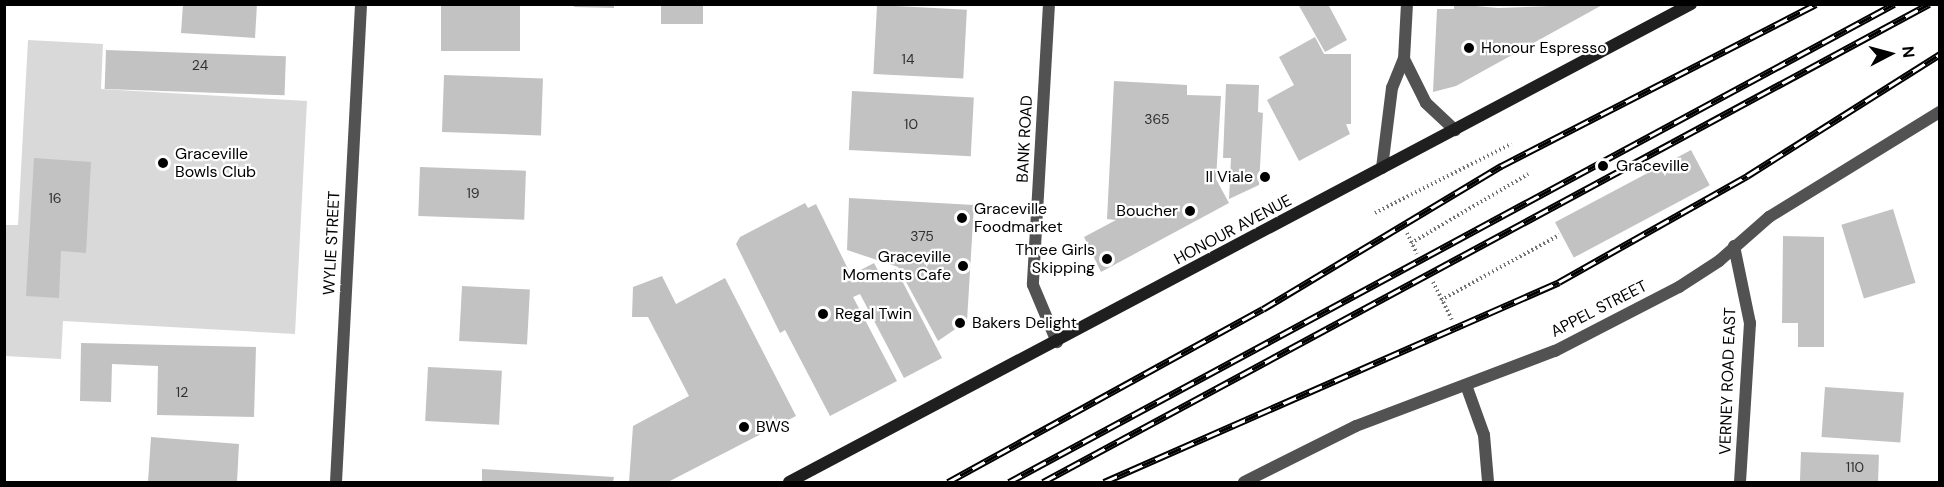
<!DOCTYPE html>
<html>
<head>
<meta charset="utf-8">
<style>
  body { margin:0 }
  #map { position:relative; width:1944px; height:487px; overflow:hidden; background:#fff; font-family:"DM Sans",sans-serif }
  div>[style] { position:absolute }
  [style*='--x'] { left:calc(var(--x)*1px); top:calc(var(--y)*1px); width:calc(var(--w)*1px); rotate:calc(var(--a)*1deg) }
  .green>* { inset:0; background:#d9d9d9 }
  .building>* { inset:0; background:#c2c2c2; transform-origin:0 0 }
  .path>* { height:4px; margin-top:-2px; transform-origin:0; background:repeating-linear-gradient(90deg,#747474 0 1.5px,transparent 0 4.5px) }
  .minor>* { height:12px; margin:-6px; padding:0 6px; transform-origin:6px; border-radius:6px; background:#525252 }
  .secondary>* { height:12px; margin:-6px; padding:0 6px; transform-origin:6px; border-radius:6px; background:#1f1f1f }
  .rail>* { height:7px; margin-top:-3.5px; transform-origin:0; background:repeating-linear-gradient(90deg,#fff 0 14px,#000 0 28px); box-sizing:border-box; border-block:2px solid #000 }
  .dots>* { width:16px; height:16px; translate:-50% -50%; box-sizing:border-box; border:3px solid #fff; border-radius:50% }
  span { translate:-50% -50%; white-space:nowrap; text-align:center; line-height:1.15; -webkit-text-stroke:4.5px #fff; paint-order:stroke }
  .number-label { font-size:14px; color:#303030 }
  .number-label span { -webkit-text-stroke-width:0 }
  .poi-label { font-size:16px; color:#000 }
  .left { translate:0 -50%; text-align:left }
  .right { translate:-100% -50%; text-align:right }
  .street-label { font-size:16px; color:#000 }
  .frame { position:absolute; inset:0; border:6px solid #000; pointer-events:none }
  .north { position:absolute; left:1860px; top:24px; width:60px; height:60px; -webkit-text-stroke:4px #fff; paint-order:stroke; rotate:84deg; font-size:16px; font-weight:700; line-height:24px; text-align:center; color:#000 }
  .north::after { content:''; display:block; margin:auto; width:21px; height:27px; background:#000; clip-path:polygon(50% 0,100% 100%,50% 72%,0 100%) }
</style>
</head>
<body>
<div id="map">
  <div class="green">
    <div style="clip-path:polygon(28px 40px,103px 44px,101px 89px,307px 101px,295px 334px,63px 321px,61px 359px,5px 356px,4px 225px,18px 225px)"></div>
  </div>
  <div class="building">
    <div style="clip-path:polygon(183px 4px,257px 4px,255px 38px,181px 33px)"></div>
    <div style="left:441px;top:4px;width:79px;height:47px"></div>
    <div style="clip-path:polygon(574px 4px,614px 4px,614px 8px,574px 7px)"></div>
    <div style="left:661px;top:4px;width:42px;height:20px"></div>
    <div style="clip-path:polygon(1298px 4px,1328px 4px,1347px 40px,1325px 52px)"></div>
    <div style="clip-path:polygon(1454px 4px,1498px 8px,1604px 4px,1456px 86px,1433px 92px,1437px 9px,1454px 9px)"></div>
    <div style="left:877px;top:5px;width:90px;height:69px;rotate:3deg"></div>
    <div style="clip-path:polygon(1315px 37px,1324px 54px,1351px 54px,1351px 124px,1346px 124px,1350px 134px,1299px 161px,1267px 100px,1294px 85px,1279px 57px)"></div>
    <div style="left:106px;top:50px;width:180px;height:39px;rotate:2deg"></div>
    <div style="left:444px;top:75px;width:99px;height:57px;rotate:2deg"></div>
    <div style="clip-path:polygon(1114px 81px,1187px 85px,1187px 95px,1221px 96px,1216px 179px,1229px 203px,1101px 272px,1084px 237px,1116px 220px,1107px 219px)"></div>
    <div style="clip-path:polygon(1226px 84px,1259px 85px,1258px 112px,1263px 113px,1259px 185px,1229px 199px,1231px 158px,1223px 158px)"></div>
    <div style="left:852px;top:91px;width:122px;height:59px;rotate:3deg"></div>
    <div style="left:1691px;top:150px;width:40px;height:154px;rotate:62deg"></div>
    <div style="clip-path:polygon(34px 158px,91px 162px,86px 253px,61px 251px,59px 298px,26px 296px)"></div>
    <div style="left:420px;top:167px;width:106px;height:49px;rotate:2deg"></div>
    <div style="clip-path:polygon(849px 198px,974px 205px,967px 321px,938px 341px,898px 267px,847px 250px)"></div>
    <div style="clip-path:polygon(805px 203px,808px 208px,816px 204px,851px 275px,874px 263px,881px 276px,896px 269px,942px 358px,904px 378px,860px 294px,853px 297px,897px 381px,830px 416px,785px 330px,780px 333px,736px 244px,740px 237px)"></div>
    <div style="left:1893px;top:209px;width:77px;height:54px;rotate:73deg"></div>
    <div style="clip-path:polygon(1783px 236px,1824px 237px,1824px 347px,1798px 347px,1798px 323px,1782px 323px)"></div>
    <div style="clip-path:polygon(662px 276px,676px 304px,725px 278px,796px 416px,668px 482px,629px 482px,633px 426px,689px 396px,648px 317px,632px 317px,633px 287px)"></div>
    <div style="left:462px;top:286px;width:68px;height:55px;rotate:3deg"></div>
    <div style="clip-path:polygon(81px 343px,256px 347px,254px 417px,157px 415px,158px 366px,112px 364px,111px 402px,80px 401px)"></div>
    <div style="left:428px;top:367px;width:74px;height:54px;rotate:3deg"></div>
    <div style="left:1825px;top:387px;width:79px;height:50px;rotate:4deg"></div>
    <div style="clip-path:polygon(151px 437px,239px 444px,237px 482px,148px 482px)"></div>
    <div style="left:1801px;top:452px;width:78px;height:30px;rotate:2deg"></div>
    <div style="clip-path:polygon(482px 469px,614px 477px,613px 482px,482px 482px)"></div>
  </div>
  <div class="path">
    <div style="--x:1375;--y:213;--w:153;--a:-26.9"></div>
    <div style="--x:1407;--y:233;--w:23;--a:65"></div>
    <div style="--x:1411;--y:243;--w:136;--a:-30.5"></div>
    <div style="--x:1433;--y:282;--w:42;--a:63.4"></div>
    <div style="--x:1441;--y:300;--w:135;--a:-28.8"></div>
  </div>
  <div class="minor">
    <div style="--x:1049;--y:4;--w:281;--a:93.3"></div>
    <div style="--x:1033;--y:285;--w:62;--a:67.2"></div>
    <div style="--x:1404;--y:59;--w:49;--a:63.4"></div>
    <div style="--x:1426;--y:103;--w:40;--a:43"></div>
    <div style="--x:1382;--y:168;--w:81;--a:-82.9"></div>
    <div style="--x:1392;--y:88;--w:31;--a:-68"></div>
    <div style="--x:1404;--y:59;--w:55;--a:-86.9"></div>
    <div style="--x:1734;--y:246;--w:79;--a:78.3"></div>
    <div style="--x:1750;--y:323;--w:159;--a:93.6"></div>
    <div style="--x:1466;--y:385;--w:53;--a:70.2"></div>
    <div style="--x:1484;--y:435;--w:47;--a:85.1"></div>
    <div style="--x:336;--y:482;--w:479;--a:-87"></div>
    <div style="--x:1244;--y:482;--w:125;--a:-26.6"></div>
    <div style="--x:1356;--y:426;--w:213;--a:-20.7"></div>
    <div style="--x:1555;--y:351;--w:140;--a:-27.3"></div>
    <div style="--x:1679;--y:287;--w:48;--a:-33"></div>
    <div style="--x:1719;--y:261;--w:67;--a:-41.3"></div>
    <div style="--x:1769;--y:217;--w:201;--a:-31.6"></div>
  </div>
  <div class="secondary">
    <div style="--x:789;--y:482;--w:1021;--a:-27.92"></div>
  </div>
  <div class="rail">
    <div style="--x:948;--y:482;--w:359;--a:-28.8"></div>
    <div style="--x:1263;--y:309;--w:278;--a:-31"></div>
    <div style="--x:1501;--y:166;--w:354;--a:-27.2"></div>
    <div style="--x:1009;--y:482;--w:1006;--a:-28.37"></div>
    <div style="--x:1043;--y:482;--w:1007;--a:-28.35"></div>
    <div style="--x:1104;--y:482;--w:497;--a:-23.7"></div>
    <div style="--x:1559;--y:282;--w:216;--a:-29.4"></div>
    <div style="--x:1747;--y:176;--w:228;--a:-32.3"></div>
  </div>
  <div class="dots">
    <div style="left:1469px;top:48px;background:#000"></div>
    <div style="left:163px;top:163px;background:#000"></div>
    <div style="left:1603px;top:166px;background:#000"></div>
    <div style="left:1265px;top:177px;background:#000"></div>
    <div style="left:1190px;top:211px;background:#000"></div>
    <div style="left:962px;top:218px;background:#000"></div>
    <div style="left:1107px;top:259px;background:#000"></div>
    <div style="left:963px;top:266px;background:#000"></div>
    <div style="left:823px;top:314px;background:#000"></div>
    <div style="left:960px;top:323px;background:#000"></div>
    <div style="left:744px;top:427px;background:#000"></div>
  </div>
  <div class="number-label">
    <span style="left:908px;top:59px">14</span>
    <span style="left:200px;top:65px">24</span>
    <span style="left:1157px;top:119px">365</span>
    <span style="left:911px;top:124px">10</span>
    <span style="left:473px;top:193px">19</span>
    <span style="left:55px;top:198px">16</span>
    <span style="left:922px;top:236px">375</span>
    <span style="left:182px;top:392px">12</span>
    <span style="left:1855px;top:467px">110</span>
  </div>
  <div class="poi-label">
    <span class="left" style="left:1481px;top:48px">Honour Espresso</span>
    <span class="left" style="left:175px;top:163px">Graceville<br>Bowls Club</span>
    <span class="left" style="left:1616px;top:166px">Graceville</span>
    <span class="right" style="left:1253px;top:177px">Il Viale</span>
    <span class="left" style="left:974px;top:218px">Graceville<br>Foodmarket</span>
    <span class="right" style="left:1178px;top:211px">Boucher</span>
    <span class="right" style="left:1095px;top:259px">Three Girls<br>Skipping</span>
    <span class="right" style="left:951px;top:266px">Graceville<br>Moments Cafe</span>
    <span class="left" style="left:835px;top:314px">Regal Twin</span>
    <span class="left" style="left:972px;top:323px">Bakers Delight</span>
    <span class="left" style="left:756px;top:427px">BWS</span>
  </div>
  <div class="street-label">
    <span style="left:1025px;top:139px;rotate:-87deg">BANK ROAD</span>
    <span style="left:1233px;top:230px;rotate:-28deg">HONOUR AVENUE</span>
    <span style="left:332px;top:243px;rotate:-87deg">WYLIE STREET</span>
    <span style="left:1599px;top:309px;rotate:-27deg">APPEL STREET</span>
    <span style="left:1728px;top:381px;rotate:-88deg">VERNEY ROAD EAST</span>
  </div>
  <div class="frame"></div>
  <div class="north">N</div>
</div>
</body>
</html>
